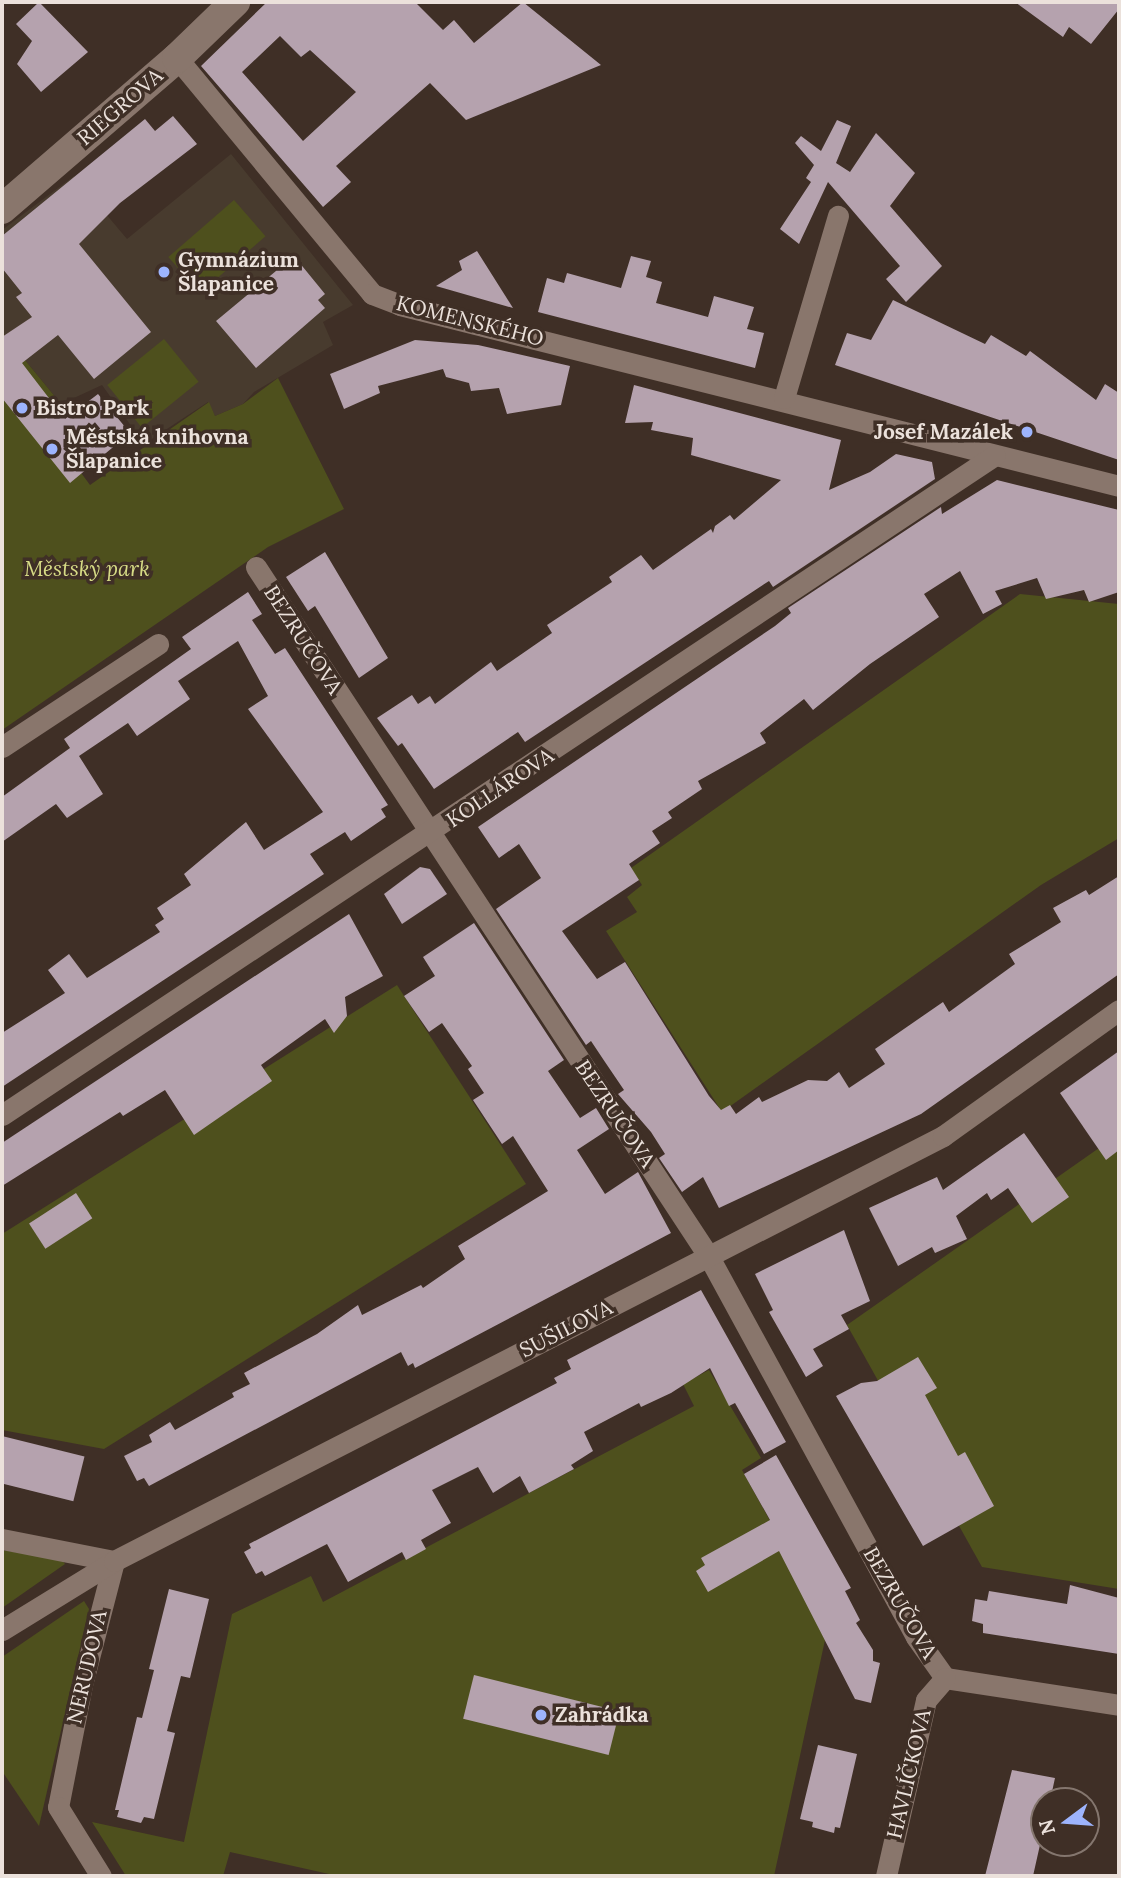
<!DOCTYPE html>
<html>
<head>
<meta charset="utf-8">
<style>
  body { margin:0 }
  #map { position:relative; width:1121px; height:1878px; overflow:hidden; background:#3f2f26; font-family:Lora,serif }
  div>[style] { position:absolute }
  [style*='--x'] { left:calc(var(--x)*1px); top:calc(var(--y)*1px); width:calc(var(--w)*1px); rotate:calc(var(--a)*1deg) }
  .education>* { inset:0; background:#483b2e }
  .green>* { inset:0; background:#4e501d; transform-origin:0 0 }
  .building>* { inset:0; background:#b5a2ae; transform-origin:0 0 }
  .street>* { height:21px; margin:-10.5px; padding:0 10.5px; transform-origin:10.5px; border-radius:10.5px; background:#89766c }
  .secondary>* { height:30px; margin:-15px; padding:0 15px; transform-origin:15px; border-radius:15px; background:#89766c }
  .dots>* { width:19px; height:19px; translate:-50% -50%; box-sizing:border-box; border:4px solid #3f2f26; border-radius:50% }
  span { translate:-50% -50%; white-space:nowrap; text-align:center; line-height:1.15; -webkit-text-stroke:7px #3f2f26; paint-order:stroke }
  .street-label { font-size:21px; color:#ebe1db }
  .poi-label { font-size:21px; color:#ebe1db; font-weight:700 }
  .left { translate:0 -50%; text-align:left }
  .right { translate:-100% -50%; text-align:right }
  .park-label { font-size:21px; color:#d7dc86; font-style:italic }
  .frame { position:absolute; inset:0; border:4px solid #ebe1db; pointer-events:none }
  .north { position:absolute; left:1030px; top:1787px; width:70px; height:70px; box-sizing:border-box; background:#3f2f26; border:2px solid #84766e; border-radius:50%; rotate:254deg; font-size:19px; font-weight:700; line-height:28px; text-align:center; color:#ebe1db }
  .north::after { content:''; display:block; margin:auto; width:24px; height:32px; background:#9db4fd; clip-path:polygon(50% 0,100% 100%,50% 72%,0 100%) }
</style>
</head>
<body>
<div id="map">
  <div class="education">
    <div style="clip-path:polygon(231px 154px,353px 305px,323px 322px,333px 345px,254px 392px,243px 404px,215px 416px,208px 402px,144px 444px,102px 385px,61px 404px,2px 332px,2px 230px,74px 176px,127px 239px)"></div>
  </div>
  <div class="green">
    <div style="left:234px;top:200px;width:48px;height:87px;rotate:49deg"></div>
    <div style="clip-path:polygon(2px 332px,61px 404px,42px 420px,90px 485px,209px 402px,215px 416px,243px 404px,278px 378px,344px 509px,268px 547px,2px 730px)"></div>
    <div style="left:164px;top:339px;width:55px;height:73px;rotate:51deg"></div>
    <div style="clip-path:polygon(1020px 594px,1119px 604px,1119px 838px,1041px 885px,722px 1112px,606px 931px,637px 912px,627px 897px,642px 885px,631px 868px)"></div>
    <div style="clip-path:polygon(397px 985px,526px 1184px,104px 1449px,2px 1430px,2px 1234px)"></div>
    <div style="clip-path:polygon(1119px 1134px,1119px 1589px,982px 1567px,847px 1325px)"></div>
    <div style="clip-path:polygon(709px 1370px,761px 1458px,742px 1470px,785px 1548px,825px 1640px,774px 1876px,338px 1876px,230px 1852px,223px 1876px,126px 1876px,92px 1822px,184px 1842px,232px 1614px,311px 1576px,323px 1602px,694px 1406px,683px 1384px)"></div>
    <div style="clip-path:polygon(2px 1550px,62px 1560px,65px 1564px,2px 1608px)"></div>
    <div style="clip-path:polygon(84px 1601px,89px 1609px,39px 1826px,2px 1771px,2px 1657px)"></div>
  </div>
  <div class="building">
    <div style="clip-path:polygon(39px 2px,88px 52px,41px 92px,17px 64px,32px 41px,16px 24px)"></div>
    <div style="clip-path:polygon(evenodd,267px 2px,415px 2px,443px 30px,454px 20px,474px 43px,523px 2px,601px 65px,466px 120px,430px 83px,336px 166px,351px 182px,323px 207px,201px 66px,267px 2px,280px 36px,301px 57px,310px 50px,356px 92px,303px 141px,242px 72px,280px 36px)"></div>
    <div style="clip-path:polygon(1015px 2px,1119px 2px,1119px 9px,1091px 44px,1069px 27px,1063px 37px)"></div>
    <div style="clip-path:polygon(173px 116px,197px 144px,120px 203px,79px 244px,151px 332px,94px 379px,58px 335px,22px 363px,65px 419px,98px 394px,130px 433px,70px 483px,2px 398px,2px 337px,32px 317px,16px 297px,22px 293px,2px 268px,2px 236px,145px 119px,155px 131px)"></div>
    <div style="clip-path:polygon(837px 120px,851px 126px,836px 163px,850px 172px,876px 133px,915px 173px,890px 206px,942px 266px,906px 302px,886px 279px,900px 266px,828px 182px,799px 244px,780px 229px,811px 182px,806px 178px,814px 165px,795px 143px,801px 136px,821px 151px)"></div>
    <div style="clip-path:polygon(477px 251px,513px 308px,436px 286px,462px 270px,459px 261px)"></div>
    <div style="clip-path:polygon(294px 256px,325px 294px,318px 300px,325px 308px,256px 368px,216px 321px)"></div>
    <div style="clip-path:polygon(631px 256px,651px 261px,646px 277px,662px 282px,656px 303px,708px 317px,714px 296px,754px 307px,747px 329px,764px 333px,755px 368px,538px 312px,547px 278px,564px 283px,567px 273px,621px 288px)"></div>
    <div style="clip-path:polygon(893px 300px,985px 344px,991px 335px,1026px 356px,1030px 351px,1096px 400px,1105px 384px,1119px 393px,1119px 460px,835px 365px,847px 333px,871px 340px)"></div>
    <div style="clip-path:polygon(415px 340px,478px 345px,570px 366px,561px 405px,507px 414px,499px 388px,471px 391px,469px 383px,446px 377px,443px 369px,378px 386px,380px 393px,344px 409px,330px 374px)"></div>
    <div style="clip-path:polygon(634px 385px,841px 440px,829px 490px,870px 472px,896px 454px,932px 462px,935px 479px,773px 587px,769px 581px,525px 742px,518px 732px,434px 789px,402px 743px,398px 746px,377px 718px,412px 695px,418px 704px,430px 696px,435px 704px,491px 662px,497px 671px,552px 633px,547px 625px,612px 582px,609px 577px,641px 555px,653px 570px,711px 529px,713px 533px,715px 526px,730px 515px,734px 520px,781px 480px,691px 455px,693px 438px,651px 430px,653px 422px,625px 423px)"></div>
    <div style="clip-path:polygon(997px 480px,1119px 510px,1119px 592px,1089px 602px,1084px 590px,1046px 599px,1037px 578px,995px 591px,1002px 604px,983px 614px,960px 571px,924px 594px,939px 617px,870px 664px,813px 710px,804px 699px,760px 733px,766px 743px,698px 781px,702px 789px,668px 812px,672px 818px,652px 831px,660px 843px,629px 864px,639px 880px,562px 931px,597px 979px,625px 962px,709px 1096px,721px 1110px,730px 1105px,736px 1114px,759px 1097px,762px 1102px,808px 1080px,827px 1081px,839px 1072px,849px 1088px,885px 1064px,875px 1049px,943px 1002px,949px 1012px,1015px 964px,1009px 954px,1061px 922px,1053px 908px,1086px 890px,1089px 895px,1119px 876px,1119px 974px,921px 1114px,719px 1208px,703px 1177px,682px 1192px,659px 1158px,665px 1154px,651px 1132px,618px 1094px,624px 1090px,605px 1062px,591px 1041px,586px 1045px,496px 909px,541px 878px,519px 844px,499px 858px,478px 827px,775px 626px,791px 613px,788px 608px,941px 507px,942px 514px)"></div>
    <div style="clip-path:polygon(325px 552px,388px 658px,359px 678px,315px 606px,308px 611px,286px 577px)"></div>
    <div style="clip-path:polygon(248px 592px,262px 614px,252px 620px,275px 654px,285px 648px,388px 805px,381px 809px,386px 817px,351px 841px,345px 832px,310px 854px,324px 874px,2px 1087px,2px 1033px,65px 993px,48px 970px,69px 954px,87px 978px,160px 932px,155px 925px,164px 919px,157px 908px,191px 885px,184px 874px,246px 822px,264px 850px,323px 812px,248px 709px,268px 696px,238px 641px,178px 681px,190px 699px,137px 736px,128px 723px,79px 756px,103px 794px,67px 818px,56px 804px,2px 842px,2px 797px,70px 748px,64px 739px,191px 649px,182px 637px)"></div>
    <div style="clip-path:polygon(420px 867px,430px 869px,447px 894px,402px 924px,384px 894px)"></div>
    <div style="clip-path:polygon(349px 914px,383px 976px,345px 997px,347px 1016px,334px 1033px,325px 1019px,261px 1065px,272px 1081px,194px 1135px,165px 1090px,123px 1116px,120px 1112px,2px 1186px,2px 1143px)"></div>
    <div style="clip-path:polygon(474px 923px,564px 1060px,548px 1071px,580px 1118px,596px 1108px,609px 1129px,577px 1150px,605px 1194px,638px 1172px,671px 1233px,415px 1368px,413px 1363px,408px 1366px,401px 1352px,149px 1486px,144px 1478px,137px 1481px,124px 1456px,152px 1442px,149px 1435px,170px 1422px,175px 1430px,234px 1397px,232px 1393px,250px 1384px,244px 1373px,317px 1334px,358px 1305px,362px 1315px,421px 1285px,423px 1288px,465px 1259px,458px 1246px,548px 1191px,513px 1136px,502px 1144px,473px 1100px,484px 1093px,468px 1069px,472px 1066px,442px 1023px,429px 1032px,404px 996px,435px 976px,423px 957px)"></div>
    <div style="clip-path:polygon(1119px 1051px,1119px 1150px,1106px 1160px,1060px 1093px)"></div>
    <div style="clip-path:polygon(1024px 1133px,1069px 1197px,1032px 1223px,1008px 1188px,991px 1200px,987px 1193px,956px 1216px,967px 1239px,935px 1253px,932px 1247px,898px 1266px,869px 1208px,937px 1177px,943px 1190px)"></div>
    <div style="left:76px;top:1193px;width:30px;height:56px;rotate:57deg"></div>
    <div style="clip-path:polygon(844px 1230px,870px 1301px,841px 1315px,849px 1329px,813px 1349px,823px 1366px,806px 1377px,769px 1312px,773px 1310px,755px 1274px)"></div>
    <div style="clip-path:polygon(701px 1290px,786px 1442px,764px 1454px,735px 1403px,729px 1406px,710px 1368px,671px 1393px,641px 1407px,639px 1403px,584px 1432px,593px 1451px,571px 1465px,574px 1469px,529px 1493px,520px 1476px,493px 1493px,478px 1467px,432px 1490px,451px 1523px,421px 1540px,426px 1549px,406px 1560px,402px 1552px,348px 1582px,327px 1544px,265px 1576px,262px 1571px,256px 1574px,244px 1552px,251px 1548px,249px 1544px,557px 1383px,554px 1378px,571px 1369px,567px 1360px)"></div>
    <div style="clip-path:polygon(918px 1357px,937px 1388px,925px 1395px,958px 1456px,965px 1452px,994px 1506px,923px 1546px,836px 1396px,861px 1383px,877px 1381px)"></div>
    <div style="left:2px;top:1436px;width:85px;height:46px;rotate:14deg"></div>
    <div style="clip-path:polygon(776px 1455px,851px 1588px,845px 1591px,860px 1620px,856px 1623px,873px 1650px,873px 1661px,880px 1663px,871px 1703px,855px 1699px,779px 1551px,708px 1592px,696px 1571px,705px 1565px,701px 1558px,770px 1520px,744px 1474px)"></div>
    <div style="clip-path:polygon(1070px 1585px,1119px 1598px,1119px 1654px,983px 1633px,983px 1624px,972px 1621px,975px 1599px,987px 1601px,989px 1591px,1067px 1604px)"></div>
    <div style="clip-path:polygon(169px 1589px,209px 1599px,190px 1678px,181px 1676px,167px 1731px,175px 1733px,154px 1819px,144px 1817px,141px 1823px,117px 1817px,119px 1810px,115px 1810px,137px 1717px,142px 1718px,154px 1670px,149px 1669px)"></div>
    <div style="left:474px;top:1675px;width:150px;height:45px;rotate:14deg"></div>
    <div style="clip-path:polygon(818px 1745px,857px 1754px,840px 1828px,835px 1827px,834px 1833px,812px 1827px,813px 1822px,800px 1819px)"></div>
    <div style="clip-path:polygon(1012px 1770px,1055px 1778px,1050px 1801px,1044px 1801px,1044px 1827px,1033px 1876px,985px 1876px)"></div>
  </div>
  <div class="street">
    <div style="--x:177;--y:58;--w:306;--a:50.4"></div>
    <div style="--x:372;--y:294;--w:30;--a:21"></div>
    <div style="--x:400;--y:305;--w:741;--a:14.13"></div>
    <div style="--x:784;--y:398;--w:190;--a:-73.5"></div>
    <div style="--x:256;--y:567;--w:825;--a:56.71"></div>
    <div style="--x:709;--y:1257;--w:433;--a:61.4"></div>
    <div style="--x:916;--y:1637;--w:50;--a:54.7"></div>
    <div style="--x:2;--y:747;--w:187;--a:-33.4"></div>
    <div style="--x:2;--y:1115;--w:1192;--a:-33.61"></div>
    <div style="--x:2;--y:1539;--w:114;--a:11.1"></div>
    <div style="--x:114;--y:1561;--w:128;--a:104.5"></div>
    <div style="--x:82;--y:1685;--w:124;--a:101.1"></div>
    <div style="--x:58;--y:1807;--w:81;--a:58.1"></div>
    <div style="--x:2;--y:1630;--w:132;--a:-31.6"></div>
    <div style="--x:114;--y:1561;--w:932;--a:-27.14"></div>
    <div style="--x:943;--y:1136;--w:216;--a:-35.6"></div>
    <div style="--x:945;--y:1678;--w:176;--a:8.8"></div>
    <div style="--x:886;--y:1876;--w:180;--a:-77.2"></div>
    <div style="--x:926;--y:1700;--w:29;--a:-49"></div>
  </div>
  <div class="secondary">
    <div style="--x:2;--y:209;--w:231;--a:-40.8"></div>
    <div style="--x:177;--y:58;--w:81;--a:-44"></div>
  </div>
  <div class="dots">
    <div style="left:164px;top:272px;background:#9db4fd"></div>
    <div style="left:22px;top:408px;background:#9db4fd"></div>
    <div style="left:1027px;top:432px;background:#9db4fd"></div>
    <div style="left:52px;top:449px;background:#9db4fd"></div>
    <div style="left:541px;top:1715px;background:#9db4fd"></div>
  </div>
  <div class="street-label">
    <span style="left:120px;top:107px;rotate:-41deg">RIEGROVA</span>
    <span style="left:470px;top:321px;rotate:14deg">KOMENSKÉHO</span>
    <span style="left:303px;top:640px;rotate:57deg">BEZRUČOVA</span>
    <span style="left:500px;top:788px;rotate:-34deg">KOLLÁROVA</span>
    <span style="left:615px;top:1114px;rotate:56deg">BEZRUČOVA</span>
    <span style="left:566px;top:1329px;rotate:-27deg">SUŠILOVA</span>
    <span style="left:900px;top:1603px;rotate:60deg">BEZRUČOVA</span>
    <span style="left:87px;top:1667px;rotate:-77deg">NERUDOVA</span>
    <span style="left:909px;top:1774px;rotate:-77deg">HAVLÍČKOVA</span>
  </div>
  <div class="poi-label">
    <span class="left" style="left:178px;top:272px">Gymnázium<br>Šlapanice</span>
    <span class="left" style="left:36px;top:408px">Bistro Park</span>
    <span class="right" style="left:1013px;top:432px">Josef Mazálek</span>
    <span class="left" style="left:66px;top:449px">Městská knihovna<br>Šlapanice</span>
    <span class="left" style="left:555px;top:1715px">Zahrádka</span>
  </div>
  <div class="park-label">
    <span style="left:87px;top:569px">Městský park</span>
  </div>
  <div class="frame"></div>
  <div class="north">N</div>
</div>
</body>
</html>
